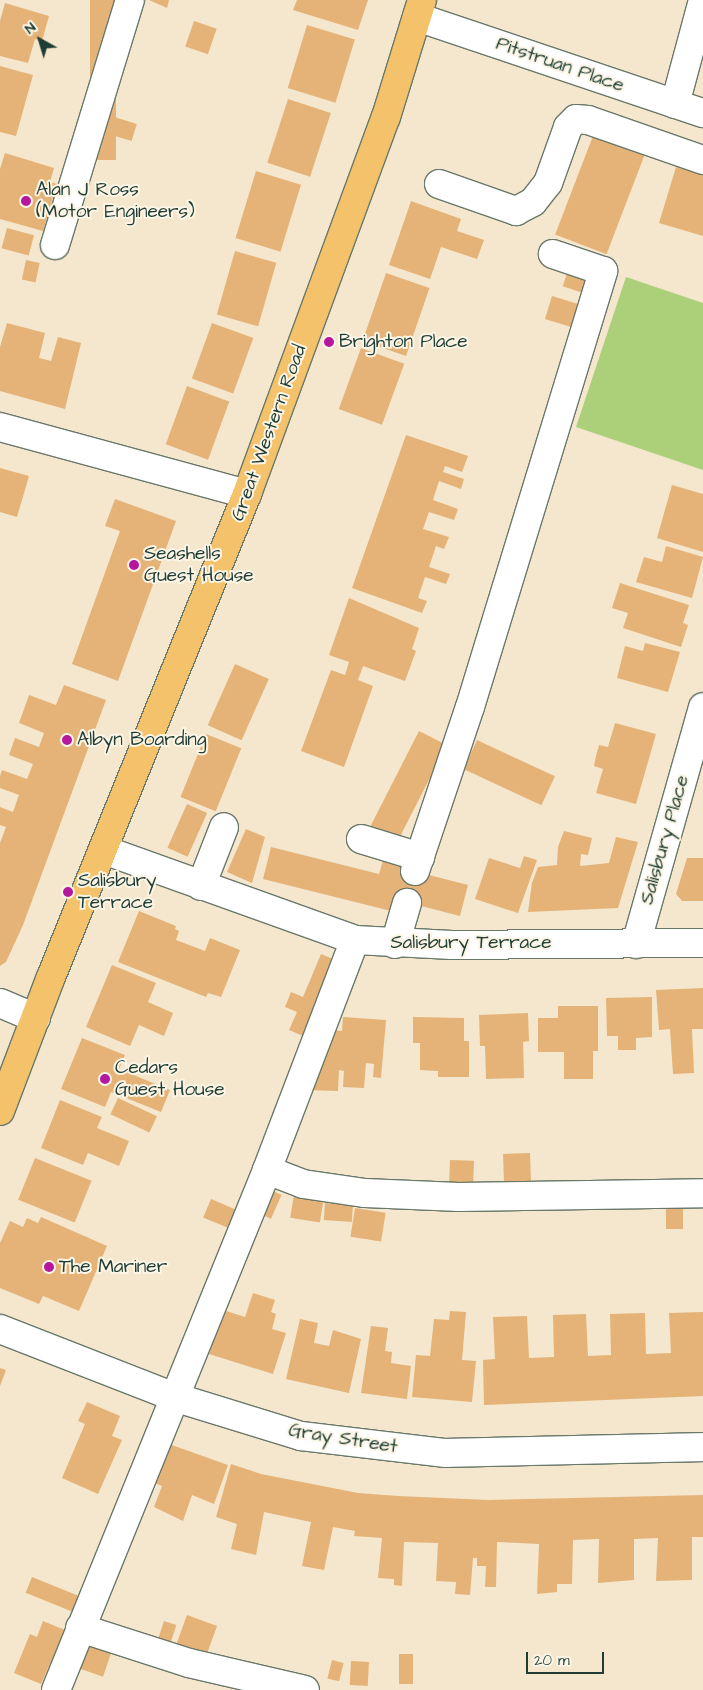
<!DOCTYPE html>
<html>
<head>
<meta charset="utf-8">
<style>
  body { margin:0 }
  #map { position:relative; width:703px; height:1690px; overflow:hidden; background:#f4e7cd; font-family:"Architects Daughter",sans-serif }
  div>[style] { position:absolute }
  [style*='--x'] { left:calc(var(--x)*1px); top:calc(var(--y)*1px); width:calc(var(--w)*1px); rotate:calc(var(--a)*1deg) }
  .green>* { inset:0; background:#acd079 }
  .building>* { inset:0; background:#e5b377; transform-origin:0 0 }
  .roads { filter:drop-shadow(1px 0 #6a786a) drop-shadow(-1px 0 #6a786a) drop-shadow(0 1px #6a786a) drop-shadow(0 -1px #6a786a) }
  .minor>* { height:28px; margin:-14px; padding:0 14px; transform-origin:14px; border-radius:14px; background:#fff }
  .major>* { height:28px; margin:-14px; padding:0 14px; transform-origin:14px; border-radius:14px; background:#f4c26a }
  .dots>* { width:14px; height:14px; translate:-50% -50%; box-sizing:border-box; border:2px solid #fcf5e5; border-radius:50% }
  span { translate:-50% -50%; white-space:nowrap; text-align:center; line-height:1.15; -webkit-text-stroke:4px #fcf5e5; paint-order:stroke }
  .street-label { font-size:19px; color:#1f3d34 }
  .poi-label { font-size:19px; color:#1f3d34 }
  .left { translate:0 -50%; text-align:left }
  .north { position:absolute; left:15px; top:15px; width:50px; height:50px; -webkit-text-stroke:4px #fcf5e5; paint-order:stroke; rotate:321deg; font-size:14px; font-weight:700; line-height:20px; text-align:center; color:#1f3d34 }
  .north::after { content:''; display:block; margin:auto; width:18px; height:22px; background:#1f3d34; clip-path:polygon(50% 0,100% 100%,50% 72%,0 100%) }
  .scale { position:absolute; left:526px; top:1652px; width:78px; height:22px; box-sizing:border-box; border:2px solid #1f3d34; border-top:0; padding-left:6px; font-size:15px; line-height:18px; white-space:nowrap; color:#1f3d34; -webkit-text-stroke:4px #fcf5e5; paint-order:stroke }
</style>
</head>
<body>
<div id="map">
  <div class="green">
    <div style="clip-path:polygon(626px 277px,703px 303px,703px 470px,576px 427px)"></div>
  </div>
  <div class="building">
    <div style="left:90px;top:0;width:26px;height:160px"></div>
    <div style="clip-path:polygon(149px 0,169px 0,167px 8px)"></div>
    <div style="clip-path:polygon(297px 0,368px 0,358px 30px,293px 10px)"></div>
    <div style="clip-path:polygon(5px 3px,49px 16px,42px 41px,35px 39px,28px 63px,0 56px,0 21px)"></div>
    <div style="left:194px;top:21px;width:24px;height:27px;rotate:19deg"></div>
    <div style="left:307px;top:25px;width:50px;height:66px;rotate:17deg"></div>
    <div style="clip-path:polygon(0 66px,33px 75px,16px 136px,0 132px)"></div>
    <div style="left:288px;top:99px;width:45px;height:67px;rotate:18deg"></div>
    <div style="left:111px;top:116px;width:27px;height:18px;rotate:17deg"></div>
    <div style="left:596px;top:128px;width:55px;height:114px;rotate:21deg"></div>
    <div style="clip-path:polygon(5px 153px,54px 168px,50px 182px,57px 184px,43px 231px,0 219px,0 169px)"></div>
    <div style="clip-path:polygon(676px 167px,703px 175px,703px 236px,659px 223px)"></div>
    <div style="left:256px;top:171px;width:47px;height:70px;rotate:17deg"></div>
    <div style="clip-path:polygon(411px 201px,461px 219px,457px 231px,484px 240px,477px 259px,441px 247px,430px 279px,389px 265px)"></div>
    <div style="left:7px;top:228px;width:28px;height:21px;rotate:15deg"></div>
    <div style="left:235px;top:251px;width:43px;height:66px;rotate:16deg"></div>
    <div style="left:26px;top:260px;width:14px;height:20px;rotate:12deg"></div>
    <div style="left:568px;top:270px;width:25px;height:17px;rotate:18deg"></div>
    <div style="left:386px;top:273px;width:46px;height:72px;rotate:19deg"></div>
    <div style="left:552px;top:296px;width:34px;height:24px;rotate:17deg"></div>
    <div style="clip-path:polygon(7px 323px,45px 333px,39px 358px,51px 361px,58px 337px,81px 343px,65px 409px,0 391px,0 347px)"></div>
    <div style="left:212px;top:323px;width:44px;height:59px;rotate:20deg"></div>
    <div style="left:361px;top:348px;width:46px;height:65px;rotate:20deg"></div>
    <div style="left:187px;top:386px;width:45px;height:62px;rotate:20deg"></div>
    <div style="clip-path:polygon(406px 435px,468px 456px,462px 472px,445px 466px,443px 472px,464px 479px,461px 489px,439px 481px,433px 500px,458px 509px,454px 520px,429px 512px,423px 529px,449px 537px,444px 549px,436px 546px,429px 567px,450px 574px,446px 584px,425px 577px,418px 598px,427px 601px,422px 613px,352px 588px)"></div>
    <div style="clip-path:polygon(0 468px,29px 476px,17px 517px,0 512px)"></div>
    <div style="clip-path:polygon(672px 485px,703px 494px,703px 552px,657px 538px)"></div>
    <div style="clip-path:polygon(115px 499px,176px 521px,118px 681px,72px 664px,120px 531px,105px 526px)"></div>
    <div style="clip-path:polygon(666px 546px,703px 557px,692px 598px,636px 582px,644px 557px,662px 562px)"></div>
    <div style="clip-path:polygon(620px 583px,689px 605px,683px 623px,688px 625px,681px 647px,623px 628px,628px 613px,612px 608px)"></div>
    <div style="clip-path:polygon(349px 598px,419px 628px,412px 649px,416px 651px,405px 681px,363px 666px,358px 680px,373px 686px,344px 767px,301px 751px,331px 670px,345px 675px,349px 662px,329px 655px)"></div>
    <div style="clip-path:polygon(645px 643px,680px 652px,668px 692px,617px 678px,625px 646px,643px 651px)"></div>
    <div style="left:235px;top:664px;width:37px;height:67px;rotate:24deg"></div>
    <div style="clip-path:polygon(64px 685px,106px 700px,23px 925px,6px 962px,0 966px,0 843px,6px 827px,0 825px,0 807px,13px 812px,19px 795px,0 788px,0 776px,2px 770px,27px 779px,33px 764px,9px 755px,15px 738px,39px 747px,44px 733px,19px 723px,29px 695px,56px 705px)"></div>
    <div style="clip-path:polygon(615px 723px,656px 734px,636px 804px,596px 793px,603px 769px,594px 766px,596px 756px,599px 745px,608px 747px)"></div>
    <div style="left:419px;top:731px;width:31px;height:107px;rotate:27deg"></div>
    <div style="left:206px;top:734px;width:38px;height:68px;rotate:22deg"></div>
    <div style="left:477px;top:740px;width:86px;height:32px;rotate:25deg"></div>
    <div style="left:187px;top:804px;width:22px;height:48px;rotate:24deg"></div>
    <div style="clip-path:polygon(246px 829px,265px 837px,252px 883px,227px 872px)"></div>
    <div style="clip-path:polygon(564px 831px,592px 838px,588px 855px,581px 854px,580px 866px,609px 863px,616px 837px,638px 842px,618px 908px,528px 912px,532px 883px,538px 867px,557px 865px,558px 847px)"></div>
    <div style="clip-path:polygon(271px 847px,379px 874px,384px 857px,403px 861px,402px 868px,468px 885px,460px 916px,394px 899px,391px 911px,263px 879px)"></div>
    <div style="clip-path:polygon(524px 856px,537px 860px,518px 913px,475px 899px,489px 858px,520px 868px)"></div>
    <div style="clip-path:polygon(687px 858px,703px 858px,703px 901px,682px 901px,676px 894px)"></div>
    <div style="clip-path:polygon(139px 911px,176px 926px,175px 929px,179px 931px,176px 940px,205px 951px,210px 938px,240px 950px,221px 997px,208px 993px,206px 997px,118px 962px)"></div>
    <div style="clip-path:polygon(321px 954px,340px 962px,308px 1038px,289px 1030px,297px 1012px,285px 1007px,291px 992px,303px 997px)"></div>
    <div style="clip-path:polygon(112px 965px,156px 983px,148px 1002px,173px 1013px,164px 1036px,139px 1025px,130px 1046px,86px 1027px)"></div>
    <div style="clip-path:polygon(703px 988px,703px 1029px,692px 1029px,694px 1073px,673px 1074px,670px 1029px,659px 1030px,656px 990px)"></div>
    <div style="clip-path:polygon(652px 997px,652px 1037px,636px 1038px,636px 1050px,618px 1050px,618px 1036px,607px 1036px,606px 998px)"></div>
    <div style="clip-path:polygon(558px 1006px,598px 1006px,598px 1051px,593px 1051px,593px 1079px,564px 1079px,564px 1052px,538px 1052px,538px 1018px,558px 1018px)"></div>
    <div style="clip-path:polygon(528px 1013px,529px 1041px,523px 1042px,524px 1078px,486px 1079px,485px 1046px,480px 1046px,479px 1015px)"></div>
    <div style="clip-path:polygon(343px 1017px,386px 1020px,381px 1078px,373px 1077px,374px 1064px,366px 1063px,364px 1088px,343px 1087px,344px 1071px,339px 1070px,338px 1091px,305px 1090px,330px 1030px,342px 1031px)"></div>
    <div style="clip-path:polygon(413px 1017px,464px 1018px,464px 1041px,469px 1041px,469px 1077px,438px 1077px,438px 1071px,420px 1070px,420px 1043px,413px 1043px)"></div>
    <div style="clip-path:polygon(82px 1038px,125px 1055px,119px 1069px,170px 1090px,161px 1112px,111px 1092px,105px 1107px,61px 1089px)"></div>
    <div style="left:118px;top:1098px;width:43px;height:18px;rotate:25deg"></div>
    <div style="clip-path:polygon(60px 1100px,102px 1117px,97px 1128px,129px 1141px,119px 1166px,88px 1153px,83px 1165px,41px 1148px)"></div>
    <div style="left:530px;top:1153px;width:32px;height:27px;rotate:88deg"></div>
    <div style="left:35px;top:1158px;width:61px;height:45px;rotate:22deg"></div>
    <div style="left:450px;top:1160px;width:24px;height:25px;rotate:2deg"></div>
    <div style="left:266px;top:1188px;width:17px;height:26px;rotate:24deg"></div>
    <div style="left:294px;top:1194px;width:30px;height:24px;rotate:9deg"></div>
    <div style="left:211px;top:1199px;width:28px;height:20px;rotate:23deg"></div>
    <div style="left:325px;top:1203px;width:28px;height:17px;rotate:4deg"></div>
    <div style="left:666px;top:1207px;width:17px;height:22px"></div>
    <div style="left:355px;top:1208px;width:31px;height:29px;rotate:9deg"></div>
    <div style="clip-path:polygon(41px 1217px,107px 1246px,79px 1311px,43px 1296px,39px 1304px,0 1288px,0 1243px,10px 1221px,23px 1227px,27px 1218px,38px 1223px)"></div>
    <div style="clip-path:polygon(253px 1293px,275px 1300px,271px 1312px,276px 1314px,272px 1329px,286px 1333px,273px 1374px,209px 1354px,223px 1310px,245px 1317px)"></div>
    <div style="clip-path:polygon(450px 1311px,466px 1312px,462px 1360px,476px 1361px,472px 1402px,412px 1397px,416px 1355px,430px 1356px,434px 1319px,449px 1320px)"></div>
    <div style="clip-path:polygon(703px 1312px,703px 1396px,484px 1405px,483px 1360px,495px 1359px,493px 1317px,527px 1316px,529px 1358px,554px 1357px,553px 1315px,586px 1314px,588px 1356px,611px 1355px,610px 1314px,645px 1313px,646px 1354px,671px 1353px,669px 1313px)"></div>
    <div style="clip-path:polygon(300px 1319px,318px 1323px,314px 1343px,329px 1346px,333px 1330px,361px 1339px,349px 1393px,286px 1379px)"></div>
    <div style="clip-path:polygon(371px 1326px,388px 1328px,385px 1351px,392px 1352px,391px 1363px,411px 1366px,407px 1399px,361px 1393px)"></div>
    <div style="clip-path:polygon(0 1368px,6px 1370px,0 1386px)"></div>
    <div style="clip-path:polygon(87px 1402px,120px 1416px,112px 1436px,122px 1440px,98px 1494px,62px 1478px,85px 1424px,78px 1421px)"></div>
    <div style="clip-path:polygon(166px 1443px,228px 1465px,214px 1504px,192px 1495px,183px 1521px,154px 1507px,162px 1486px,152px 1482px)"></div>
    <div style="clip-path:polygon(231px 1464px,261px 1474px,358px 1493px,398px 1496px,489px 1500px,703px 1495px,703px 1537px,692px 1537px,692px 1580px,656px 1581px,658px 1538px,634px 1539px,634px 1580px,598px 1583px,599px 1539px,573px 1540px,572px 1584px,557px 1584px,557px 1592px,537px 1594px,539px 1544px,497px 1542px,496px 1587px,485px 1587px,486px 1566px,477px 1566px,477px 1558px,473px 1558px,470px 1595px,455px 1594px,456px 1582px,436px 1581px,438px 1543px,404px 1542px,402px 1586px,394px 1585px,394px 1579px,378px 1578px,382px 1538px,354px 1536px,355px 1531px,333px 1527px,324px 1570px,302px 1566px,311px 1522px,264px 1512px,256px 1555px,231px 1549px,237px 1524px,216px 1517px)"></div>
    <div style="left:32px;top:1577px;width:50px;height:17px;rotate:22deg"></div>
    <div style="left:187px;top:1615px;width:32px;height:33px;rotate:20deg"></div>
    <div style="clip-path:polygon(43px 1621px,65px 1630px,41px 1684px,14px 1673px,30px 1634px,37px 1637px)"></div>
    <div style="left:164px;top:1621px;width:13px;height:20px;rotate:18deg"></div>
    <div style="left:85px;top:1643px;width:28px;height:26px;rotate:19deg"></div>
    <div style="left:413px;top:1654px;width:30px;height:14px;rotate:90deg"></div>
    <div style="left:332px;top:1660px;width:12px;height:19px;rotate:14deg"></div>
    <div style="left:351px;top:1661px;width:18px;height:24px;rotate:3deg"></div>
  </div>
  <div class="roads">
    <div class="minor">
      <div style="--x:417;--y:17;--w:302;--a:18.6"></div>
      <div style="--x:675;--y:104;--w:108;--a:-74.9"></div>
      <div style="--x:439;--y:184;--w:82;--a:19.3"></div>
      <div style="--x:516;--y:211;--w:19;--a:-28"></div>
      <div style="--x:533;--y:202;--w:24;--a:-52"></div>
      <div style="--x:548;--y:183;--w:59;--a:-70.3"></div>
      <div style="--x:568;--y:127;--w:11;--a:-45"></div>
      <div style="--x:576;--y:119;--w:12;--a:5"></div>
      <div style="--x:588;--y:120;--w:122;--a:19.2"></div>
      <div style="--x:55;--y:245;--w:256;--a:-73"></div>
      <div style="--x:0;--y:427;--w:256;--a:15.2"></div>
      <div style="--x:361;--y:839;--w:62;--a:17"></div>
      <div style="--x:104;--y:850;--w:267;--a:19.7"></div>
      <div style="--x:355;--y:940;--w:97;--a:3"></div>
      <div style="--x:452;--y:945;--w:251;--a:-0.5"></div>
      <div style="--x:415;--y:871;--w:173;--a:-71.5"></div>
      <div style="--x:470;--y:707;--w:456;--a:-73"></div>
      <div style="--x:603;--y:271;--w:53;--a:-161.2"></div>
      <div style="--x:201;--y:886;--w:63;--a:-68.7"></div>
      <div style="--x:395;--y:944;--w:43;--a:-73.7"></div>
      <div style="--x:636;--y:944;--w:246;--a:-74.2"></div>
      <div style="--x:0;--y:1003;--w:39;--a:23"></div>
      <div style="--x:267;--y:1170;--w:39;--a:21"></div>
      <div style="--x:303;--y:1184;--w:63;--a:8.3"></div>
      <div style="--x:365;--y:1193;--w:94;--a:2.4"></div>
      <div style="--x:459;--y:1197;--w:244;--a:-0.9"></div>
      <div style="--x:0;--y:1329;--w:187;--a:21.3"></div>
      <div style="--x:174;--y:1397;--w:133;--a:17.1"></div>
      <div style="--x:301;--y:1436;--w:146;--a:6.7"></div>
      <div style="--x:446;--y:1453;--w:257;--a:-1.3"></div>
      <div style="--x:80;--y:1628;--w:114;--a:17.8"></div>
      <div style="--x:189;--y:1663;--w:119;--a:13.1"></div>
      <div style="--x:56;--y:1690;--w:561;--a:-67.91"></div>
      <div style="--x:267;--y:1170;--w:246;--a:-69.1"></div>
    </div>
    <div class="major">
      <div style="--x:0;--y:1111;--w:143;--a:-69.2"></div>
      <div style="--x:51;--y:977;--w:521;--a:-67.91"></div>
      <div style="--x:247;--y:494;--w:402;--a:-69.8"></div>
      <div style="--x:386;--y:117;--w:122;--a:-72.9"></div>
    </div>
  </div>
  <div class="dots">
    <div style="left:26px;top:201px;background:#b5179e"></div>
    <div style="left:329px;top:342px;background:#b5179e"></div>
    <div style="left:134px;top:565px;background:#b5179e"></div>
    <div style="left:67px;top:740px;background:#b5179e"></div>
    <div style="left:68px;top:892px;background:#b5179e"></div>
    <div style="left:105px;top:1079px;background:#b5179e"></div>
    <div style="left:49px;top:1267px;background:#b5179e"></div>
  </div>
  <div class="street-label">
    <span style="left:560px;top:65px;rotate:19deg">Pitstruan Place</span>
    <span style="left:269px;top:433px;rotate:-70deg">Great Western Road</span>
    <span style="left:665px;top:840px;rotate:-74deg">Salisbury Place</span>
    <span style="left:471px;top:943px">Salisbury Terrace</span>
    <span style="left:343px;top:1439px;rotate:9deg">Gray Street</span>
  </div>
  <div class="poi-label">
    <span class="left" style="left:36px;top:201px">Alan J Ross<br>(Motor Engineers)</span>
    <span class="left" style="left:339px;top:342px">Brighton Place</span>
    <span class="left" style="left:144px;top:565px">Seashells<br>Guest House</span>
    <span class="left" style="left:77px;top:740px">Albyn Boarding</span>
    <span class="left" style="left:78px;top:892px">Salisbury<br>Terrace</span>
    <span class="left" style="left:115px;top:1079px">Cedars<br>Guest House</span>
    <span class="left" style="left:59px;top:1267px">The Mariner</span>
  </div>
  <div class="north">N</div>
  <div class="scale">20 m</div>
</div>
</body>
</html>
